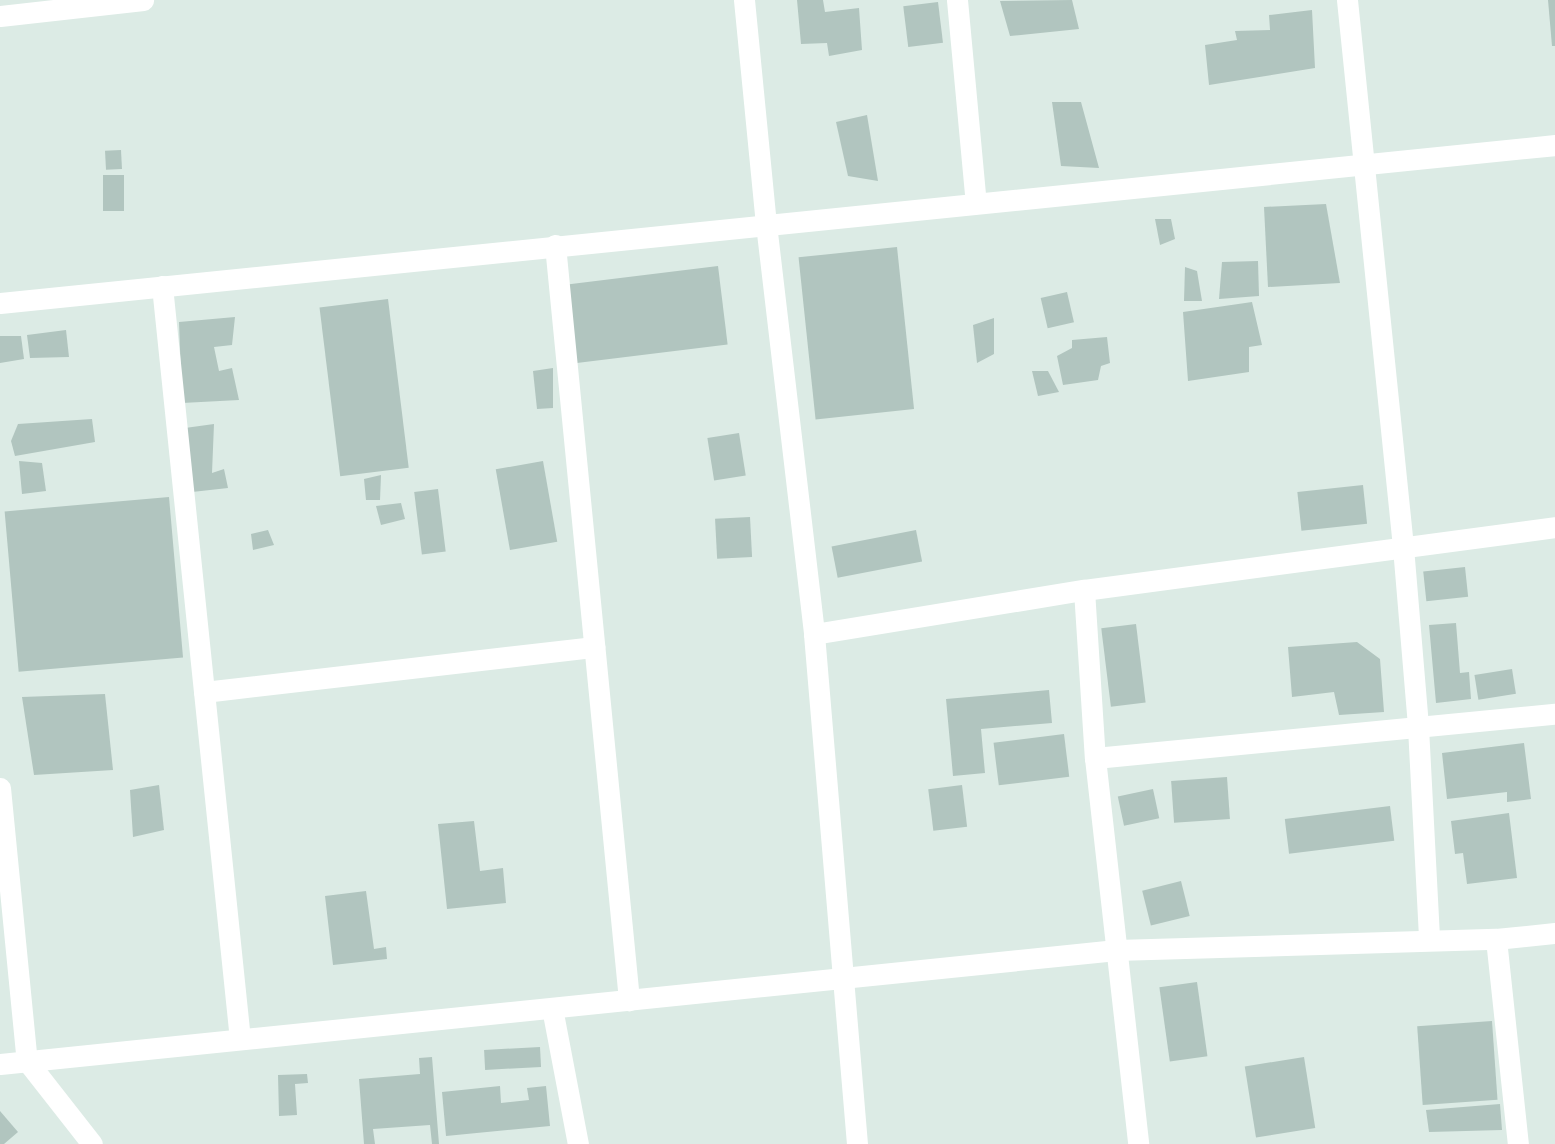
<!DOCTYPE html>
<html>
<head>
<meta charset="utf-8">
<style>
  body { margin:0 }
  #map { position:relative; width:1555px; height:1144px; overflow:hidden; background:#dcebe5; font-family:"Fira Sans",sans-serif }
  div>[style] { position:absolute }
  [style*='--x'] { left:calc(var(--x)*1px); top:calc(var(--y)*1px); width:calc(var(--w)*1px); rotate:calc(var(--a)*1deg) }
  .building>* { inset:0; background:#b1c5bf; transform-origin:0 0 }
  .minor>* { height:21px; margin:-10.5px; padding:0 10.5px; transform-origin:10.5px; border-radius:10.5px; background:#fff }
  span { translate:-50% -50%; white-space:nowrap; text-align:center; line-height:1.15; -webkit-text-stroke:5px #edf7f3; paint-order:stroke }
</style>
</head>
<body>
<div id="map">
  <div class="building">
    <div style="clip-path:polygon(797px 0,823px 0,825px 12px,859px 8px,862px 50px,829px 56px,827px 43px,801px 44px)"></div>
    <div style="clip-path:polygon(1072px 0,1079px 29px,1010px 36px,1000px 1px)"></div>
    <div style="clip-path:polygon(1548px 0,1555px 0,1555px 46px,1552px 46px)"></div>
    <div style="left:938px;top:2px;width:41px;height:35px;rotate:83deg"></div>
    <div style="clip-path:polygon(1312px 10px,1315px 68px,1209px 85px,1205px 45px,1237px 40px,1235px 31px,1270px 30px,1269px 15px)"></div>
    <div style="clip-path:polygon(1052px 102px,1081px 102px,1099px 168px,1061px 166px)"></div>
    <div style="clip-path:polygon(867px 115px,878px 181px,848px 176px,836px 122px)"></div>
    <div style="left:121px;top:150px;width:19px;height:16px;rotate:87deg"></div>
    <div style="left:103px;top:175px;width:21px;height:36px"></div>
    <div style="clip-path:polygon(1326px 204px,1340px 283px,1268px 287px,1264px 207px)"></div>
    <div style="clip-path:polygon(1155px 219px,1171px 219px,1175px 239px,1160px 245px)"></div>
    <div style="left:897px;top:247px;width:163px;height:99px;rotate:84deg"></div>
    <div style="clip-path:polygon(1258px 261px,1259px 296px,1219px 299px,1222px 262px)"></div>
    <div style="left:718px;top:266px;width:79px;height:154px;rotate:83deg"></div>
    <div style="clip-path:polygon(1185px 267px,1197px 271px,1202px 301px,1184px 301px)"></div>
    <div style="left:1067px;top:292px;width:31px;height:27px;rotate:77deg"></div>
    <div style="left:388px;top:299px;width:170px;height:69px;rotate:83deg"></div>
    <div style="clip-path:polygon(1252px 302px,1262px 345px,1249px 347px,1249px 372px,1188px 381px,1183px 312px)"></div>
    <div style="clip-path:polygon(235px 317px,232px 345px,214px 347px,219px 371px,232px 368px,239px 400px,182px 403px,179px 322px)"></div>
    <div style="clip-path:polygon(994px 318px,994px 354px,977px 363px,973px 325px)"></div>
    <div style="clip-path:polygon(66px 330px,69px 357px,30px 358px,27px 335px)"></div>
    <div style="clip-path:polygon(0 336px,21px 336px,24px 359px,0 363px)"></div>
    <div style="clip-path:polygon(1107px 337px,1110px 363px,1101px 366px,1098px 380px,1063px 385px,1057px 356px,1072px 348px,1072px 340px)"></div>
    <div style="clip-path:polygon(553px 368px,553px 408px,537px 409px,533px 371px)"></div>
    <div style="clip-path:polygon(1032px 371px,1048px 371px,1059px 392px,1038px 396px)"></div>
    <div style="clip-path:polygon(92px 419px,95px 442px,15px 456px,11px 441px,18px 424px)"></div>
    <div style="clip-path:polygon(214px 424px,212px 473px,224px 469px,228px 488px,192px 492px,185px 428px)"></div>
    <div style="left:739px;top:433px;width:43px;height:32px;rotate:81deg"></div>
    <div style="clip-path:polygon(19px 461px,42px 463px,46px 491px,22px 494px)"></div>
    <div style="left:543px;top:461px;width:82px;height:48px;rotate:80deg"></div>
    <div style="clip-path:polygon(381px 475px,380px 500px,366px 500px,364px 479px)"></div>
    <div style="left:1363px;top:485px;width:39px;height:66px;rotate:84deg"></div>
    <div style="left:438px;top:489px;width:63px;height:24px;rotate:83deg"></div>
    <div style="left:169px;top:497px;width:161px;height:165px;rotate:85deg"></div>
    <div style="clip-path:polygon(401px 503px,405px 519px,381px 525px,376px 506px)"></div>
    <div style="left:750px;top:517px;width:40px;height:35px;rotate:87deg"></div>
    <div style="clip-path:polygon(268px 530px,274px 545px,253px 550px,251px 534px)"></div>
    <div style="left:916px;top:530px;width:32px;height:86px;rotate:79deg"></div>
    <div style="left:1465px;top:567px;width:30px;height:42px;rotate:84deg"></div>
    <div style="clip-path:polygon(1456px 623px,1460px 673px,1469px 672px,1471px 699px,1436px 703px,1429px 625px)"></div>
    <div style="left:1136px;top:624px;width:79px;height:35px;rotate:83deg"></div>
    <div style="clip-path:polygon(1357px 642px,1380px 659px,1384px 712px,1339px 715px,1334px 692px,1292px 697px,1288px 647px)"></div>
    <div style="left:1512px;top:669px;width:25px;height:38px;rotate:81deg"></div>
    <div style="clip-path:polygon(1049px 690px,1052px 723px,981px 729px,985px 773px,953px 776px,946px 699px)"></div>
    <div style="clip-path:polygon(105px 694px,113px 770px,34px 775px,22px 697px)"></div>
    <div style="left:1064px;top:734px;width:43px;height:71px;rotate:83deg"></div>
    <div style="clip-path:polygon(1524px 743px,1531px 799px,1507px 802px,1507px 792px,1447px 799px,1442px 753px)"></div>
    <div style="left:1227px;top:777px;width:42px;height:56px;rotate:86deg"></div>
    <div style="clip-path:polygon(159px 785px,164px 830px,133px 837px,130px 790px)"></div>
    <div style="left:962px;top:785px;width:42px;height:34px;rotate:83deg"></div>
    <div style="left:1153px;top:789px;width:30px;height:36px;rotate:78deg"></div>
    <div style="left:1390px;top:806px;width:35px;height:106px;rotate:83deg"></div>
    <div style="clip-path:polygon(1509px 813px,1517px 878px,1467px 884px,1463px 853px,1455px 854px,1451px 821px)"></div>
    <div style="clip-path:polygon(474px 821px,480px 871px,503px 868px,506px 903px,447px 909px,438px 824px)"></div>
    <div style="left:1181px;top:881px;width:36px;height:40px;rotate:76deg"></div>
    <div style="clip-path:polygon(366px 891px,374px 949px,386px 947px,387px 959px,333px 965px,325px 896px)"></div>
    <div style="left:1197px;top:982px;width:75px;height:38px;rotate:82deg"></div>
    <div style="left:1492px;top:1021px;width:79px;height:75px;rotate:86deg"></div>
    <div style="left:540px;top:1047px;width:20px;height:56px;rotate:87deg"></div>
    <div style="clip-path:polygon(432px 1057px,439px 1144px,432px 1144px,430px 1125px,373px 1129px,375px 1144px,364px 1144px,359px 1079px,420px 1074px,419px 1058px)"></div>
    <div style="left:1304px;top:1057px;width:72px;height:60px;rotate:81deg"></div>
    <div style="clip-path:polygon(307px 1074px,308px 1083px,295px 1084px,297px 1115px,279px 1116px,278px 1075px)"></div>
    <div style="clip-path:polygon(500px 1086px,501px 1103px,529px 1100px,527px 1088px,546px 1086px,550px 1126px,446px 1136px,442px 1092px)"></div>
    <div style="clip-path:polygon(1500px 1104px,1502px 1130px,1429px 1132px,1426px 1110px)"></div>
    <div style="clip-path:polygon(0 1111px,18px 1132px,4px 1144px,0 1144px)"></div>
  </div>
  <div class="minor">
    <div style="--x:744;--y:0;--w:225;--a:84.4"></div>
    <div style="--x:766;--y:224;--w:413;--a:83.3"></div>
    <div style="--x:814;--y:634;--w:512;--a:85.18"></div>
    <div style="--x:957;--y:0;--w:204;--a:84.7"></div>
    <div style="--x:1347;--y:0;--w:550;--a:84.15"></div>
    <div style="--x:1403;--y:547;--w:181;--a:85.2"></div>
    <div style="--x:1418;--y:727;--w:212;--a:87"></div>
    <div style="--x:0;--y:16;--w:144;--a:-6.4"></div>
    <div style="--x:555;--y:245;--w:759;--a:84.4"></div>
    <div style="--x:162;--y:286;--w:757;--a:84.09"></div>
    <div style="--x:0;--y:303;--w:1563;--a:-5.8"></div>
    <div style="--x:1084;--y:590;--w:168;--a:86.3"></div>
    <div style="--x:1095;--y:758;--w:388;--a:83.6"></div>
    <div style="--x:814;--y:634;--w:274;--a:-9.3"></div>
    <div style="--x:1084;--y:590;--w:475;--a:-7.6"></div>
    <div style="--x:204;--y:692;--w:393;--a:-6.6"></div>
    <div style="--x:1095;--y:758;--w:462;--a:-5.5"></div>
    <div style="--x:0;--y:788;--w:274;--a:84.4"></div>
    <div style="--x:27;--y:1061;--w:105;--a:51.9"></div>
    <div style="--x:1496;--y:939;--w:206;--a:83.9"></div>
    <div style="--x:552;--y:1008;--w:138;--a:79.2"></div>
    <div style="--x:0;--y:1064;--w:1122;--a:-5.83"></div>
    <div style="--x:1116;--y:950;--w:380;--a:-1.7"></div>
    <div style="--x:1496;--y:939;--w:59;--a:-5.8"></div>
  </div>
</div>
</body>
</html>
